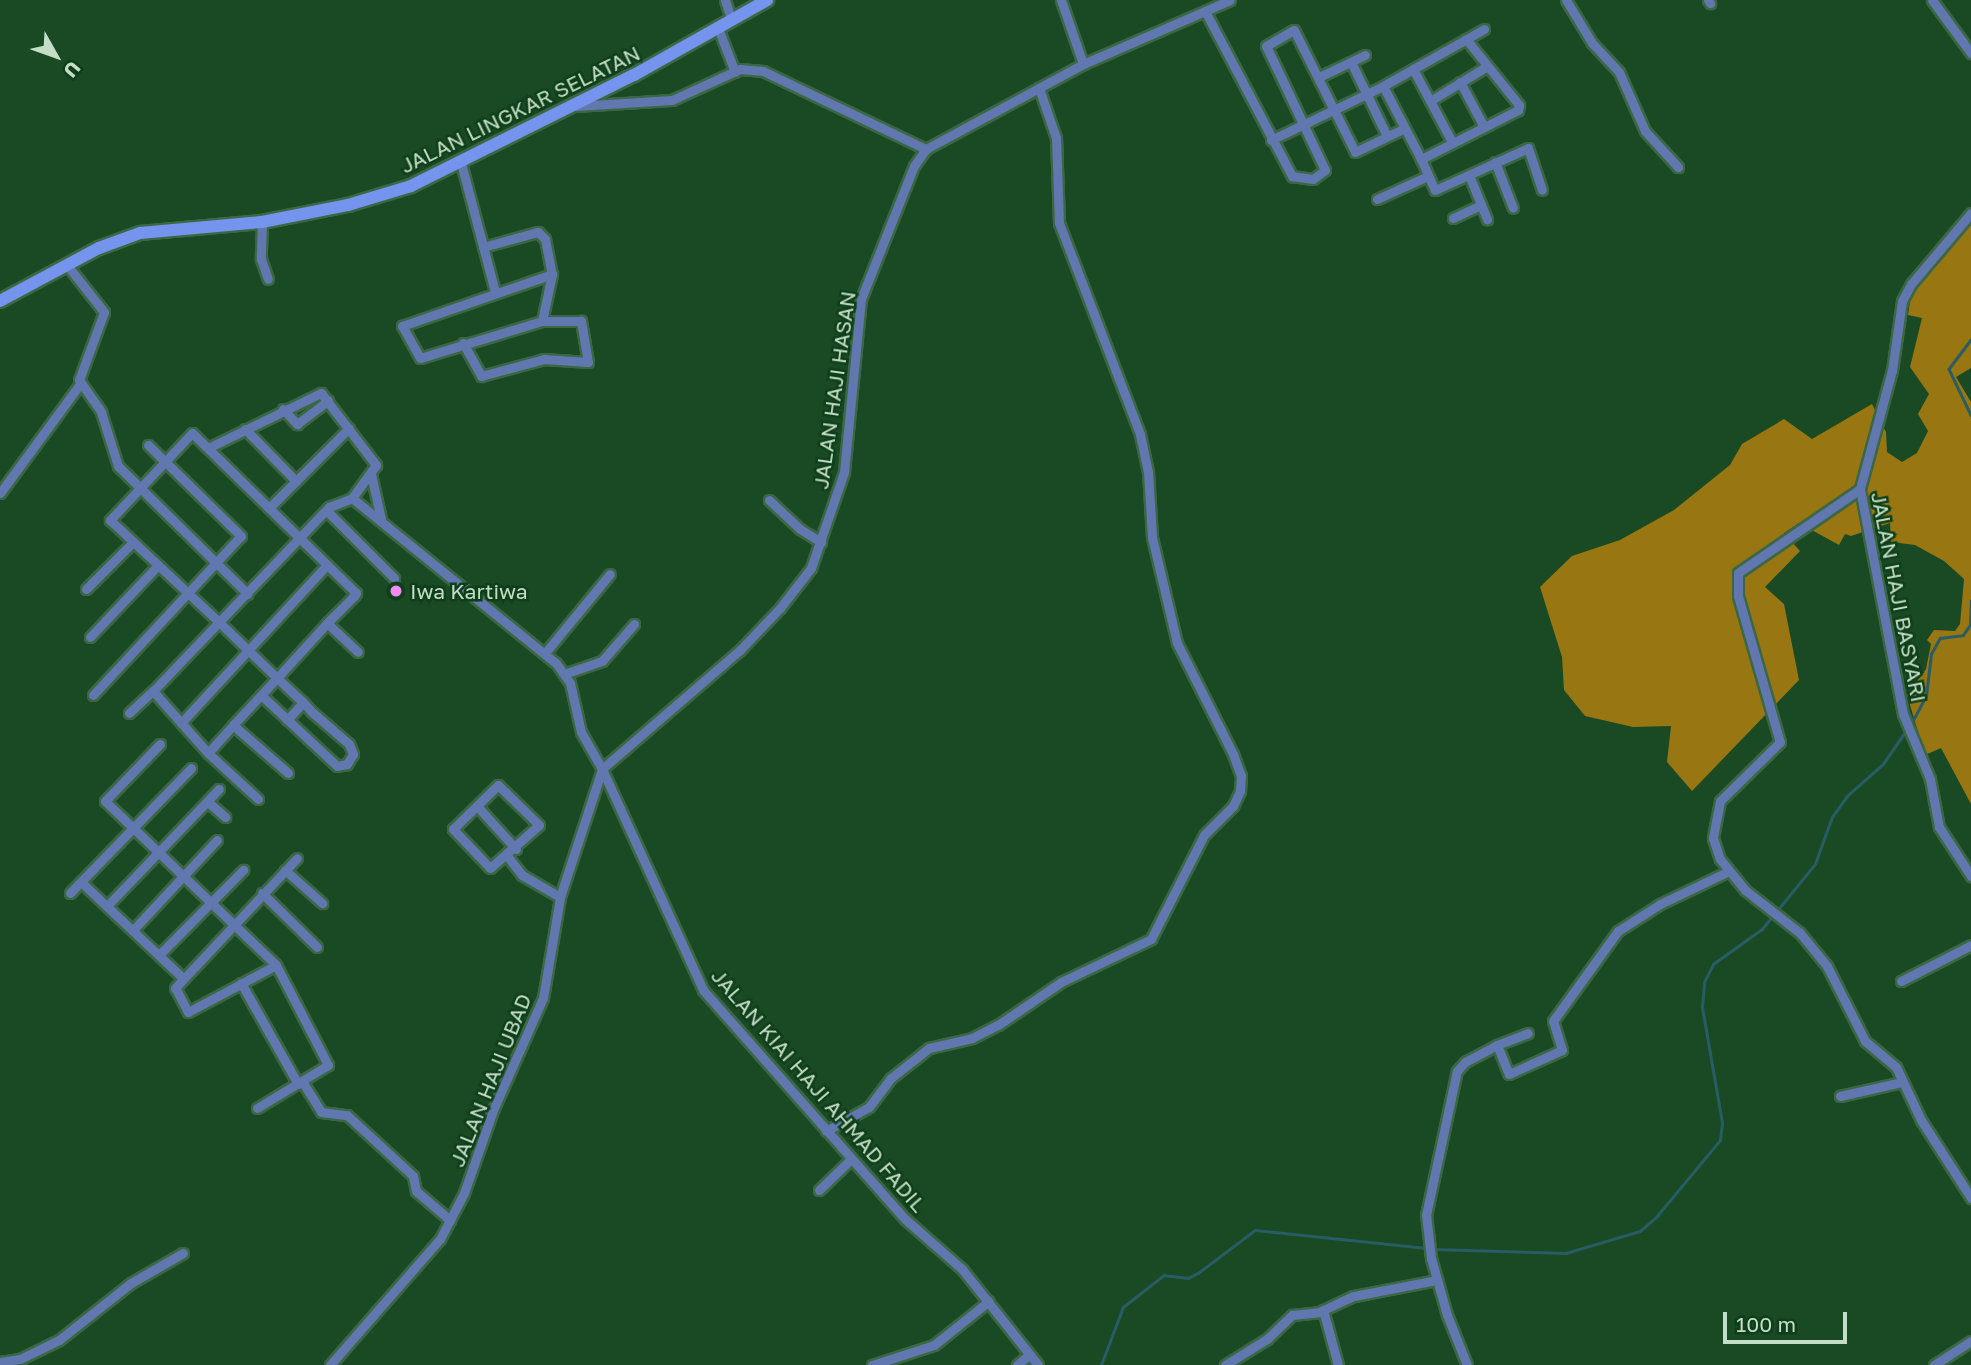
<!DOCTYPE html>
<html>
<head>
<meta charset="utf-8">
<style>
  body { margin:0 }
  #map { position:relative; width:1971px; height:1365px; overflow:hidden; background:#1a4a24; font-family:"Golos Text",sans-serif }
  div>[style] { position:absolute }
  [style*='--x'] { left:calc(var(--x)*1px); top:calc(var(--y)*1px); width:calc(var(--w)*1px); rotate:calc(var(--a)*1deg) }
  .forest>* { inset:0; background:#987612 }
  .stream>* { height:2.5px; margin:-1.25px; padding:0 1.25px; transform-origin:1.25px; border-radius:1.25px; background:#285d65 }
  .roads { filter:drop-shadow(2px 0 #3c6744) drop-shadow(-2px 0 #3c6744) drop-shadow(0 2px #3c6744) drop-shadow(0 -2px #3c6744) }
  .street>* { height:9px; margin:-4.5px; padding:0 4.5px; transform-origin:4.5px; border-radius:4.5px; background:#6177af }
  .secondary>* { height:12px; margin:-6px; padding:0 6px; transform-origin:6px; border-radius:6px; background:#7494ee }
  .dots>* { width:19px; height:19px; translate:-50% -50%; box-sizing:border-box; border:4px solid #0e3f1a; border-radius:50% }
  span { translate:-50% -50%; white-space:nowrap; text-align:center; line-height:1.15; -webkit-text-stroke:5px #0e3f1a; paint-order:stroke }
  .street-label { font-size:21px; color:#c4ddc6 }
  .poi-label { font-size:21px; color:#c4ddc6 }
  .left { translate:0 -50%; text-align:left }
  .north { position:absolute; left:21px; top:21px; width:70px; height:70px; -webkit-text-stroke:5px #0e3f1a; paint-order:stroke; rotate:130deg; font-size:19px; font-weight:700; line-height:28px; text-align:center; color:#c4ddc6 }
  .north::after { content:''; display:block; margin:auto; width:24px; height:32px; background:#c4ddc6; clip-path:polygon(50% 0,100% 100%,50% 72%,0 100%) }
  .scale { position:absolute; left:1723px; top:1312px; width:124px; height:32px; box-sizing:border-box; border:4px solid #c4ddc6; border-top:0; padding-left:9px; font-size:21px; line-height:24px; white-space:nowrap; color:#c4ddc6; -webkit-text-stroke:5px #0e3f1a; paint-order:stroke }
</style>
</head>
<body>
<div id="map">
  <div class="forest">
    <div style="clip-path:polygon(1971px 221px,1971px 368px,1956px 377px,1971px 402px,1971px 804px,1941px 748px,1925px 755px,1907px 695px,1926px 669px,1931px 644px,1927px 640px,1934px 630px,1955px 631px,1960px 624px,1964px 579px,1944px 561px,1915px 545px,1891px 542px,1890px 523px,1851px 536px,1845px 534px,1839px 545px,1799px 523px,1784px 533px,1800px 551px,1765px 587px,1784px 604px,1799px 680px,1692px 791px,1667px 762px,1671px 726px,1633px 727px,1585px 716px,1564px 690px,1562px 657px,1540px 587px,1572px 556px,1620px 540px,1674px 510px,1730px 465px,1742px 444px,1784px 419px,1812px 439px,1872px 404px,1886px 432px,1887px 452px,1902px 462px,1917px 453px,1928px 431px,1918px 414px,1929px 394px,1910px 367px,1922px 318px,1908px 315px,1911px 295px)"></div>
  </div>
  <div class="stream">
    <div style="--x:1971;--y:340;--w:36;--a:127"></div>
    <div style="--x:1949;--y:369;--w:51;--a:64.4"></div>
    <div style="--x:1911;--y:724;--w:32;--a:-62"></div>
    <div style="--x:1926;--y:696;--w:42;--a:-83.2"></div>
    <div style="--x:1931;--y:654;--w:18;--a:-61"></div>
    <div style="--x:1940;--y:638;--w:23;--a:-7"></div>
    <div style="--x:1963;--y:635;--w:12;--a:-55"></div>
    <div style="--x:1970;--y:625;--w:24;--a:-88"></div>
    <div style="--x:1433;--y:1249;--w:133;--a:1.7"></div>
    <div style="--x:1566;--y:1253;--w:77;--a:-16.6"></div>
    <div style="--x:1640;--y:1231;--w:23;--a:-41"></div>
    <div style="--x:1657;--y:1216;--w:99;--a:-50.3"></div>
    <div style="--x:1720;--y:1140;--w:17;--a:-83"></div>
    <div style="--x:1722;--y:1123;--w:118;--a:-99.8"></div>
    <div style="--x:1702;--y:1007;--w:25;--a:-85"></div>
    <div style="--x:1704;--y:982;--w:20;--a:-63"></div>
    <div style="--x:1713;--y:964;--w:60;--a:-35.5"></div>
    <div style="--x:1762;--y:929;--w:84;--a:-50.8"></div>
    <div style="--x:1815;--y:864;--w:50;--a:-70.1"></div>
    <div style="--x:1832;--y:817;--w:26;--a:-54"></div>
    <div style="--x:1847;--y:796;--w:48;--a:-41.6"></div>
    <div style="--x:1883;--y:764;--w:42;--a:-55.6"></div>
    <div style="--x:1101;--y:1365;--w:62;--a:-69.2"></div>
    <div style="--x:1123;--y:1307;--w:52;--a:-38"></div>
    <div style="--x:1164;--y:1275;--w:24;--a:7"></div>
    <div style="--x:1188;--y:1278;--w:11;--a:-27"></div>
    <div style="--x:1198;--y:1273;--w:71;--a:-37"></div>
    <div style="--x:1255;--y:1230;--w:172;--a:6"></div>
  </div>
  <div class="roads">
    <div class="street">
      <div style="--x:725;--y:0;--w:20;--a:72"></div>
      <div style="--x:1061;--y:0;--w:68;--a:71"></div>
      <div style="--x:1566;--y:0;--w:50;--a:58.8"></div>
      <div style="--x:1592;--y:43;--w:40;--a:47"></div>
      <div style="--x:1619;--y:72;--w:64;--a:66.2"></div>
      <div style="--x:1645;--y:131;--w:49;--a:47.5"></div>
      <div style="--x:1708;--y:0;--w:4;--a:56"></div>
      <div style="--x:1932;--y:0;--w:66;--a:53.7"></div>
      <div style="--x:1205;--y:11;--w:187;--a:62.2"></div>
      <div style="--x:1292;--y:176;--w:21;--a:8"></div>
      <div style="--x:1313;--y:179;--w:15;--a:-37"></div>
      <div style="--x:1325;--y:170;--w:137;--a:-115.4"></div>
      <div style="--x:1266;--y:46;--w:32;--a:-30"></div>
      <div style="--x:1294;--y:30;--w:136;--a:63.4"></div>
      <div style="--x:1355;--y:152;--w:55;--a:-25.6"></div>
      <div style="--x:718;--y:28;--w:47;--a:68.9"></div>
      <div style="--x:1466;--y:39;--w:85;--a:51.2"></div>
      <div style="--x:1519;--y:105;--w:5;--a:101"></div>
      <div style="--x:1518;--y:110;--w:109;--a:153.2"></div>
      <div style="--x:1421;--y:159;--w:82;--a:-117.5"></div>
      <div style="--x:1383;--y:86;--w:116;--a:-29.4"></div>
      <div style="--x:1351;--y:62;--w:82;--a:64.1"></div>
      <div style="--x:1413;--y:69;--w:83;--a:61.9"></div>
      <div style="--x:1319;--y:77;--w:51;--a:-25.6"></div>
      <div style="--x:1460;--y:82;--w:51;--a:61.9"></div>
      <div style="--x:1430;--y:101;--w:66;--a:-31.3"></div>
      <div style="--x:576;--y:106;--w:96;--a:-3.6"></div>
      <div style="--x:672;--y:100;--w:75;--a:-24.5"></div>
      <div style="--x:740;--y:69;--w:23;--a:5"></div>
      <div style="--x:763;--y:71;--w:181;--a:25.6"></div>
      <div style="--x:1271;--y:140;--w:124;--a:-25.7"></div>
      <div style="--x:1421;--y:159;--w:34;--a:66"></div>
      <div style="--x:1435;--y:190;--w:102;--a:-24.3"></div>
      <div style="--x:1528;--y:148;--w:44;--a:71.6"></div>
      <div style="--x:1495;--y:162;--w:49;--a:68.6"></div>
      <div style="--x:461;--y:163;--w:133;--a:75.2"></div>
      <div style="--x:1469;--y:175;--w:48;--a:67.8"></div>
      <div style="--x:1377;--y:199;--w:56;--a:-24.3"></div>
      <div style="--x:1971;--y:213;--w:93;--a:130.2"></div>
      <div style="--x:1911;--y:284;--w:19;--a:118"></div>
      <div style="--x:1902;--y:301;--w:70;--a:98.2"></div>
      <div style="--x:1892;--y:370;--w:123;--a:105.1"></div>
      <div style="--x:1860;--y:489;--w:229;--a:79.2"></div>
      <div style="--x:1903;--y:714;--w:70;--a:67.4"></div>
      <div style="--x:1930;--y:779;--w:49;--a:79.4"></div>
      <div style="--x:1939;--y:827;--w:59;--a:56.9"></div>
      <div style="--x:1453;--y:218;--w:31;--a:-25"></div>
      <div style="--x:262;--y:222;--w:37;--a:92"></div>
      <div style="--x:261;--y:259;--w:21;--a:71"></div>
      <div style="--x:483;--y:247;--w:57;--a:-15.3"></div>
      <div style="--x:538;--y:232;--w:10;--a:45"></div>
      <div style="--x:545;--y:239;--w:36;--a:79"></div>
      <div style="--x:67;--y:265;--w:60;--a:51.8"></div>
      <div style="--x:104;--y:312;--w:72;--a:110.2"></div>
      <div style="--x:79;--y:380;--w:39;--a:55"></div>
      <div style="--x:101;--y:412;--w:57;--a:72.5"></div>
      <div style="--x:118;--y:466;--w:182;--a:44.6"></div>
      <div style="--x:552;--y:274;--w:48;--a:102"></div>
      <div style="--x:542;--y:321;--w:127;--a:163.1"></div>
      <div style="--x:420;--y:358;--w:37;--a:-119"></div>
      <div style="--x:402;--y:326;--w:159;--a:-19.1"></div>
      <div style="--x:463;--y:343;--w:38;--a:61"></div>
      <div style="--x:481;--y:376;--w:65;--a:-15.1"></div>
      <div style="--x:544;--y:359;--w:44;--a:3.9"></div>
      <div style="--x:588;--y:362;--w:42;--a:-99.7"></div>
      <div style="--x:581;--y:321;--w:39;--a:180"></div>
      <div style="--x:283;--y:409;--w:21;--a:47"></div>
      <div style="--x:297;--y:424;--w:39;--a:-37"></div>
      <div style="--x:245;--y:429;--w:73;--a:45.6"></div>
      <div style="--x:208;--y:448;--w:126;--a:-26"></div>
      <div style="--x:321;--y:393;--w:91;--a:52.6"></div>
      <div style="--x:376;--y:465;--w:41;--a:126"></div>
      <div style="--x:371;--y:474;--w:46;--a:77.5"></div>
      <div style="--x:1860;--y:489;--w:148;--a:145.5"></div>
      <div style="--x:1738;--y:573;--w:23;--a:90"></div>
      <div style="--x:1738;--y:596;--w:152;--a:74"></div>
      <div style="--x:1780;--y:742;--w:84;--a:135.5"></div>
      <div style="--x:1720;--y:801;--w:38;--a:101"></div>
      <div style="--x:1713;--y:838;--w:22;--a:72"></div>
      <div style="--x:1720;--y:859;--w:40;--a:51"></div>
      <div style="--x:1745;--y:890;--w:70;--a:38"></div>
      <div style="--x:1800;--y:933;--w:43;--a:50.7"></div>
      <div style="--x:1827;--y:966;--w:84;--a:63.1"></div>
      <div style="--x:1865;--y:1041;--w:40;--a:40"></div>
      <div style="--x:1896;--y:1067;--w:59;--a:64.7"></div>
      <div style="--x:1921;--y:1120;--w:93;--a:57.3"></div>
      <div style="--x:0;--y:493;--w:135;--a:-53.7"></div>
      <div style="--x:769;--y:500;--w:42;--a:43.1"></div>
      <div style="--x:800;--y:529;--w:25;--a:32"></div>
      <div style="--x:269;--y:508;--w:113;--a:-45"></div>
      <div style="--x:327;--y:511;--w:95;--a:45"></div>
      <div style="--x:86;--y:589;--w:66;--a:-45"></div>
      <div style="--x:327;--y:623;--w:42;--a:43.1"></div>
      <div style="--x:90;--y:637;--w:99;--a:-46.6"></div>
      <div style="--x:545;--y:653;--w:102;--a:-50.6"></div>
      <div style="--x:564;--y:674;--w:40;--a:-18.9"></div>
      <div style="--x:602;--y:661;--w:49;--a:-49.1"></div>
      <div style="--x:93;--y:695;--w:217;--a:-47.1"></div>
      <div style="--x:241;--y:536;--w:130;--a:-135.6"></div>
      <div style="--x:129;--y:713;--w:33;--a:-43"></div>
      <div style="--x:287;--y:720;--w:24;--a:-48"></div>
      <div style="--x:181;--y:723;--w:215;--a:-47.3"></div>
      <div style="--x:233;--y:725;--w:73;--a:41.1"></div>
      <div style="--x:160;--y:744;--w:79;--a:134"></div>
      <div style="--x:105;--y:801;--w:237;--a:43.8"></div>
      <div style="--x:276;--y:965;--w:113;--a:62.5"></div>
      <div style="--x:328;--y:1065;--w:83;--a:148.8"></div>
      <div style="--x:208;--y:753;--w:38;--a:-48"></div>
      <div style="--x:233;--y:725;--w:41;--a:-47"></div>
      <div style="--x:261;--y:695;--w:23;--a:-47"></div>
      <div style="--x:277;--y:678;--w:74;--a:-47.7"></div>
      <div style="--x:327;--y:623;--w:38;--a:-45"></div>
      <div style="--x:354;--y:596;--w:4;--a:-56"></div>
      <div style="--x:356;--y:593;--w:229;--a:-135.7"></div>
      <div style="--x:192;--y:433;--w:120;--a:133.3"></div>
      <div style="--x:110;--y:520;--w:151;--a:43.1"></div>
      <div style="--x:220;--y:623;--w:79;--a:44"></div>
      <div style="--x:277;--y:678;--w:35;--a:43"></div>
      <div style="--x:303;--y:702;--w:13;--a:48"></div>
      <div style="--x:312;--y:712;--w:49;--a:40.9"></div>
      <div style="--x:349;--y:744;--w:11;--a:68"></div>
      <div style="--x:353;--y:754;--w:12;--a:121"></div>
      <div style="--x:347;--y:764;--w:10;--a:169"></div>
      <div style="--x:337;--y:766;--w:104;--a:-136.9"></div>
      <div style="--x:498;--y:785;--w:57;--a:44.3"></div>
      <div style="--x:539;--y:825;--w:65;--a:138.7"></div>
      <div style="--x:490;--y:868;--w:54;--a:-133.5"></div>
      <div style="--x:453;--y:829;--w:63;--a:-44.4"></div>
      <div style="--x:258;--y:799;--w:68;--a:-137.4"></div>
      <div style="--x:208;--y:753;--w:83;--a:-131.6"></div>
      <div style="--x:153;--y:691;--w:255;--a:-46.3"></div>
      <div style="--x:329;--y:507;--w:25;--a:-21"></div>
      <div style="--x:352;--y:498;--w:262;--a:39"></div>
      <div style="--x:556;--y:663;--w:24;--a:55"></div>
      <div style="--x:570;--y:683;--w:50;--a:77.3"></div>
      <div style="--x:581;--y:732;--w:43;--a:60.4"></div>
      <div style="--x:602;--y:769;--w:243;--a:65.4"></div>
      <div style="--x:703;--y:990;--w:305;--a:48.6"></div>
      <div style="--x:905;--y:1219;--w:76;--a:41.3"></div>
      <div style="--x:962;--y:1269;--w:122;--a:51.6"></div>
      <div style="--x:208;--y:802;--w:23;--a:41"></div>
      <div style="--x:477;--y:806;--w:58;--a:47.8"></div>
      <div style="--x:508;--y:857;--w:23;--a:52"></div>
      <div style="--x:522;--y:875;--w:44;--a:30.1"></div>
      <div style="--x:285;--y:870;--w:50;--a:41.7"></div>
      <div style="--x:81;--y:882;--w:141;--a:43.3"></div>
      <div style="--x:70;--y:893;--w:174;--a:-45.9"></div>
      <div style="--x:262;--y:893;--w:77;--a:44.5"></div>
      <div style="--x:107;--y:906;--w:162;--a:-46.3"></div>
      <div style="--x:133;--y:930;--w:123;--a:-47"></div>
      <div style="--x:159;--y:955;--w:120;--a:-45.3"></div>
      <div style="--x:276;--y:965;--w:100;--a:151.9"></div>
      <div style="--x:188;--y:1012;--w:27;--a:-118"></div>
      <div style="--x:175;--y:988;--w:178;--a:-46.8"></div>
      <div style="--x:1901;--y:981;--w:79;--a:-27.2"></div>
      <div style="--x:241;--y:983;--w:116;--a:60.6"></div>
      <div style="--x:1497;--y:1045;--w:33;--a:-21"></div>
      <div style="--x:302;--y:1081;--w:36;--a:58"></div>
      <div style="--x:321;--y:1112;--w:26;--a:7"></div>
      <div style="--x:347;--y:1115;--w:90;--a:42.7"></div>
      <div style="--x:413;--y:1176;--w:15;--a:79"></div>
      <div style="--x:416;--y:1191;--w:45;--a:40.5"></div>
      <div style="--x:1840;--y:1096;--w:64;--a:-12.7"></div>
      <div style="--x:826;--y:1131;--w:49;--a:-29.2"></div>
      <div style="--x:869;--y:1107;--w:36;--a:-53"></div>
      <div style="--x:891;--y:1078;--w:48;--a:-38.3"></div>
      <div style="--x:929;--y:1048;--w:44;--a:-13.1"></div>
      <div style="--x:972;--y:1038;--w:29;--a:-27"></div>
      <div style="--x:998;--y:1025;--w:76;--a:-34.3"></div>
      <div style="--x:1061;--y:982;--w:100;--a:-25.5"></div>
      <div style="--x:1151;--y:939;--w:117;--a:-63"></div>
      <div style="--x:1204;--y:835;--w:41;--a:-45"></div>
      <div style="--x:1233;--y:806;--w:17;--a:-65"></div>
      <div style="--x:1240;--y:791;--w:15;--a:-86"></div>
      <div style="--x:1241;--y:776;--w:23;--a:-110"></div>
      <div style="--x:1233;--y:754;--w:124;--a:-116.8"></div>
      <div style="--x:1177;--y:643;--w:109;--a:-103.3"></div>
      <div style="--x:1152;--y:537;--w:65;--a:-93.5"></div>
      <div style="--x:1148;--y:472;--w:39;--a:-102"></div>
      <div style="--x:1140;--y:434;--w:226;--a:-111"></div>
      <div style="--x:1059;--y:223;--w:85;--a:-92"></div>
      <div style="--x:1056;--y:138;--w:53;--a:-108.8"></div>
      <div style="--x:819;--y:1190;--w:45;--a:-44.1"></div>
      <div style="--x:1323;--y:1310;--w:57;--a:74.7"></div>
      <div style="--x:0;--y:1362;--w:20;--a:-9"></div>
      <div style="--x:20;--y:1359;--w:43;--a:-26"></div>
      <div style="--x:59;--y:1340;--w:92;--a:-38.4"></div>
      <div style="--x:131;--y:1283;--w:60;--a:-30"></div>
      <div style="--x:330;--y:1365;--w:167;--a:-48.9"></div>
      <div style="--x:440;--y:1239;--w:52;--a:-62.4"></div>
      <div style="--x:464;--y:1193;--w:90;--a:-70.6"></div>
      <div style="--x:494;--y:1108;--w:120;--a:-66"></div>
      <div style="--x:543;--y:998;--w:102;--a:-80.4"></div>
      <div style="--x:560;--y:897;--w:135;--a:-71.8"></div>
      <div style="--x:602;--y:769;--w:182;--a:-40.8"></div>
      <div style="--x:740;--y:650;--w:58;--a:-46.4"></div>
      <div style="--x:780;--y:608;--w:51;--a:-52.2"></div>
      <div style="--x:811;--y:568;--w:102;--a:-71"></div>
      <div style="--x:844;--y:472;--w:174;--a:-84.4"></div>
      <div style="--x:861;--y:299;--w:143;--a:-68.3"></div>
      <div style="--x:914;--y:166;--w:21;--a:-55"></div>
      <div style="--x:926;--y:149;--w:179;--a:-28.4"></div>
      <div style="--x:1083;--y:64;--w:160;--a:-23.5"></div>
      <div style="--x:872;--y:1365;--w:65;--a:-17.9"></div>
      <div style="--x:934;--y:1345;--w:70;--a:-38.7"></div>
      <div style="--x:1017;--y:1365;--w:16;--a:-40"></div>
      <div style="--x:1225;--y:1365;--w:49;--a:-31.8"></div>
      <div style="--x:1267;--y:1339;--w:35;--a:-44"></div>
      <div style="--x:1292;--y:1315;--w:27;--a:-6"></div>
      <div style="--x:1319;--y:1312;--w:38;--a:-25"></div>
      <div style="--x:1354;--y:1296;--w:85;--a:-10.9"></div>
      <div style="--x:1467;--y:1365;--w:54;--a:-111.8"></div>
      <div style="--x:1447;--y:1315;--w:59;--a:-105.7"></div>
      <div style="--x:1431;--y:1258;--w:43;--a:-96.6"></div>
      <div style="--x:1426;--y:1215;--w:147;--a:-77.9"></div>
      <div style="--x:1457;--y:1071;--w:12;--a:-48"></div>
      <div style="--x:1465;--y:1062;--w:36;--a:-28"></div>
      <div style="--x:1497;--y:1045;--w:31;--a:68"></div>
      <div style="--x:1509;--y:1074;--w:58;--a:-24.4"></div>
      <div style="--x:1562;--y:1050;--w:30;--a:-107"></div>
      <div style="--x:1553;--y:1021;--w:111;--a:-54.2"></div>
      <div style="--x:1618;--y:931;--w:50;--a:-32.7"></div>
      <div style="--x:1660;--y:904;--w:76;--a:-25.6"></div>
      <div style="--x:1934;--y:1365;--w:44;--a:-33"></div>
    </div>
    <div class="secondary">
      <div style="--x:0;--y:301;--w:112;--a:-28.2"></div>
      <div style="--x:99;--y:248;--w:44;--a:-20.1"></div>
      <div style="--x:140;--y:233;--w:122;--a:-5.2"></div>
      <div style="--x:262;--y:222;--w:88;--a:-11.2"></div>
      <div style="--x:348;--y:205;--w:66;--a:-16.8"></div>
      <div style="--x:411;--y:186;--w:249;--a:-26.5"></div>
      <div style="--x:634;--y:75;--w:153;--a:-29.4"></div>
    </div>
  </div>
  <div class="dots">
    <div style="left:396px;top:591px;background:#f38af1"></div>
  </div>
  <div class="street-label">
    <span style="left:520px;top:109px;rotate:-26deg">JALAN LINGKAR SELATAN</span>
    <span style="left:834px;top:390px;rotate:-82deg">JALAN HAJI HASAN</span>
    <span style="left:1899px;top:597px;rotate:79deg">JALAN HAJI BASYARI</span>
    <span style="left:490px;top:1080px;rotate:-68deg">JALAN HAJI UBAD</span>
    <span style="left:819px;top:1090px;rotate:49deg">JALAN KIAI HAJI AHMAD FADIL</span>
  </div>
  <div class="poi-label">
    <span class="left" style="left:410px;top:591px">Iwa Kartiwa</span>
  </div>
  <div class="north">U</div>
  <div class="scale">100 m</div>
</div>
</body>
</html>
